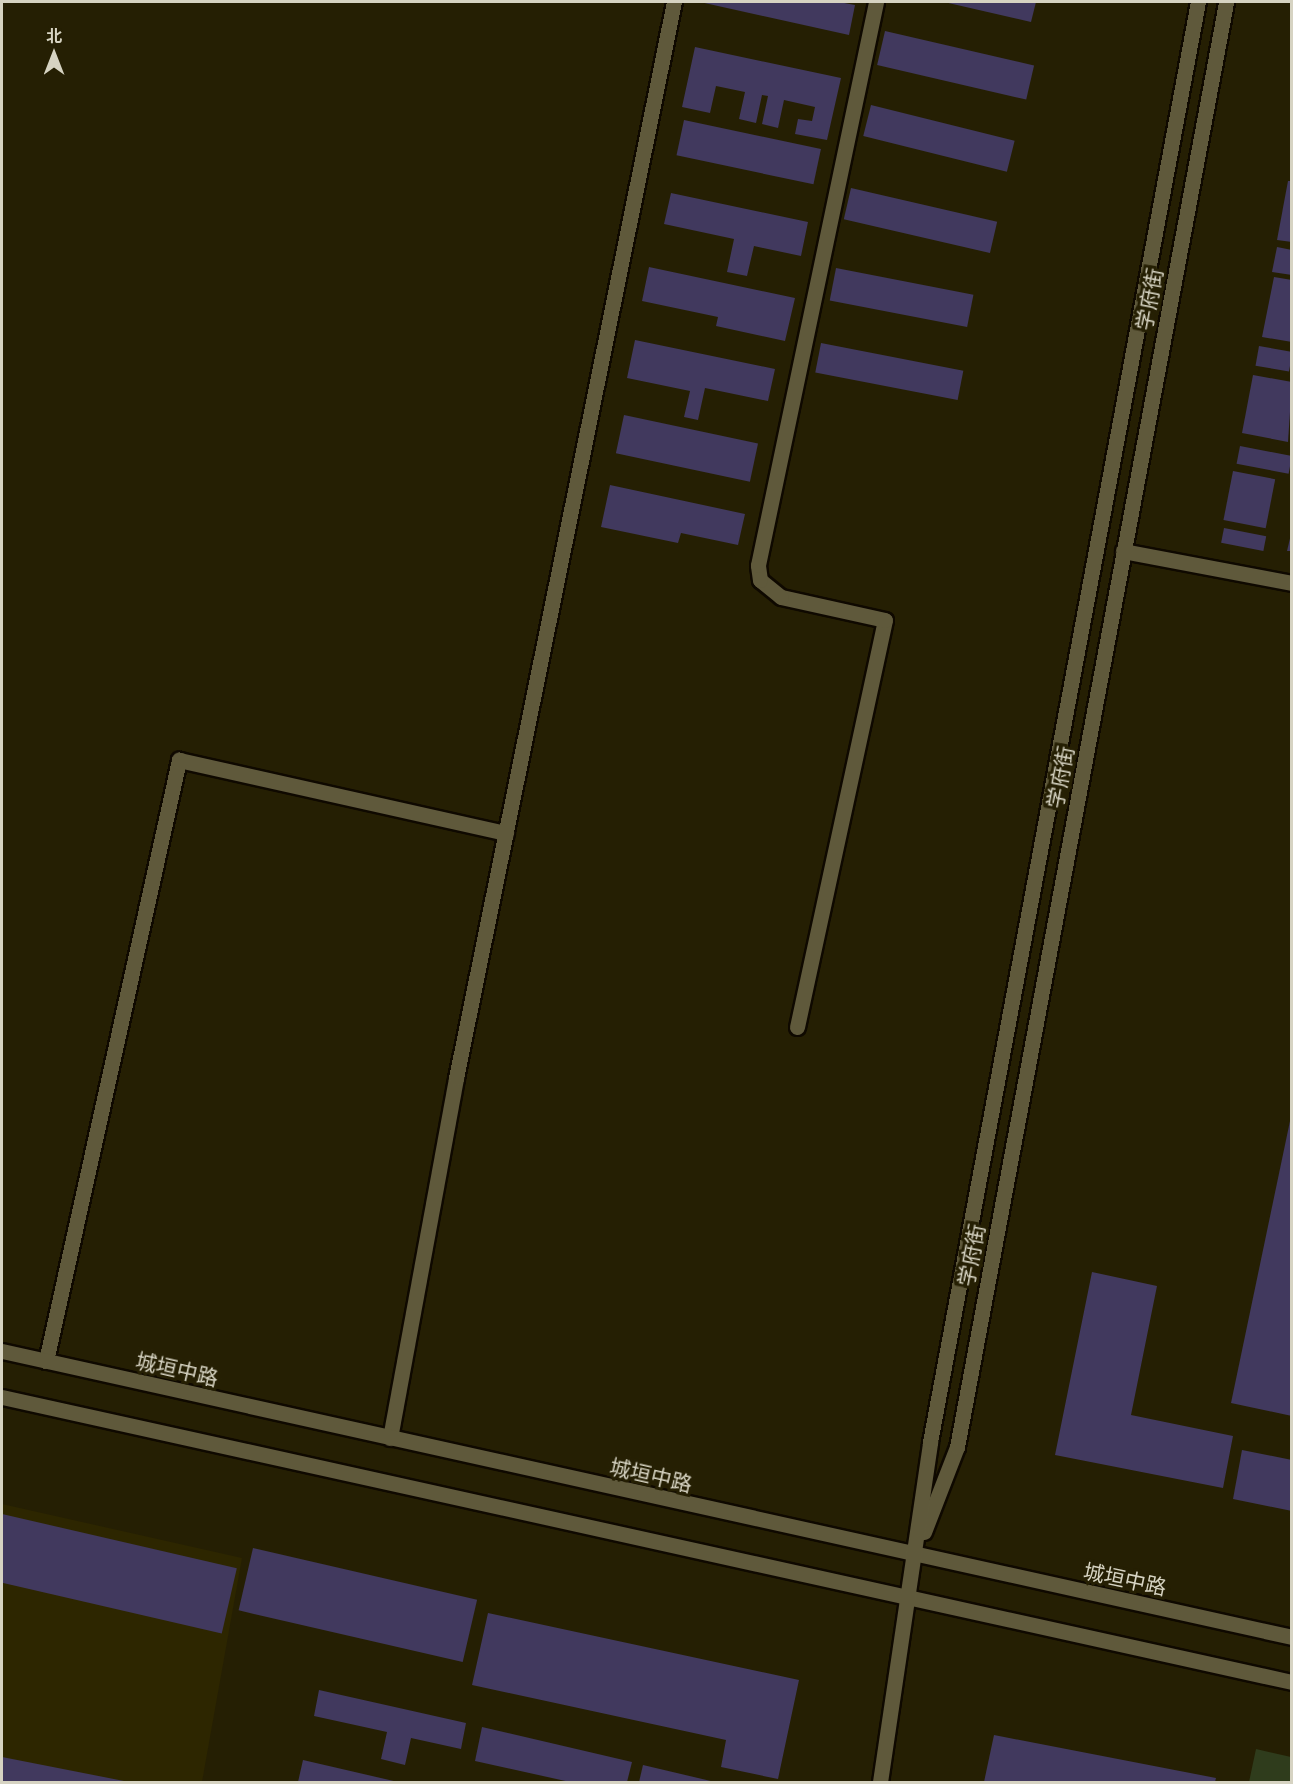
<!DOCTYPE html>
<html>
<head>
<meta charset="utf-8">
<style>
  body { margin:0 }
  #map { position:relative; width:1293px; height:1784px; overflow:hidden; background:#251f03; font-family:"Golos Text","Noto Sans SC",sans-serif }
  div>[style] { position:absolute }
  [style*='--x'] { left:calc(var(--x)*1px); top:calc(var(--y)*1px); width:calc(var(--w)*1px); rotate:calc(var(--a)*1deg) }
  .built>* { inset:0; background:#2d2600 }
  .green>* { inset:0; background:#2f3c1c }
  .building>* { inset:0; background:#41395e; transform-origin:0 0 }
  .roads { filter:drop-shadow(2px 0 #0f0900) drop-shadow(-2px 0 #0f0900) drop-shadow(0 2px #0f0900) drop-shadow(0 -2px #0f0900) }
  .lane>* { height:15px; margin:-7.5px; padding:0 7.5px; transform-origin:7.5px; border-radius:7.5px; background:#5f593b }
  .street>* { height:15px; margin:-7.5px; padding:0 7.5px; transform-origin:7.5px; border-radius:7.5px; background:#5f593b }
  .secondary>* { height:15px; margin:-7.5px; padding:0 7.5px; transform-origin:7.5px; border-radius:7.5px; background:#5f593b }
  span { translate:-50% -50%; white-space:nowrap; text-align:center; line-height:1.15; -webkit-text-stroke:6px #251f03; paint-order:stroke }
  .street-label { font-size:21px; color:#d6d3c2 }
  .frame { position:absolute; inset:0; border:3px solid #d6d3c2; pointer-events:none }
  .north { position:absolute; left:24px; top:24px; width:60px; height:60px; -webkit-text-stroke:4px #251f03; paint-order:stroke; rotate:0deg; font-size:16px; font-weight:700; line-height:24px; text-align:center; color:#d6d3c2 }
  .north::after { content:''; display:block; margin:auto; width:21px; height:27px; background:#d6d3c2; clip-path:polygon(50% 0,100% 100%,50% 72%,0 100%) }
</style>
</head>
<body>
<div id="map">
  <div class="built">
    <div style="clip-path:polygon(2px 1504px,242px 1558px,202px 1782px,2px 1782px)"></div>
  </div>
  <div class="green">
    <div style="clip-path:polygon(1256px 1749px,1291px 1757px,1291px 1782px,1249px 1782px)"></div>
  </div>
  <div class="building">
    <div style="clip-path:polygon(700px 2px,839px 2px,855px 5px,849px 35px)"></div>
    <div style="clip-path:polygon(944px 2px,1036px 2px,1031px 22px)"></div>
    <div style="left:885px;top:31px;width:153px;height:35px;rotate:13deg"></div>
    <div style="clip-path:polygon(695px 47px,841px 78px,827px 140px,795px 134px,798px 119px,812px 121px,815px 107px,784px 100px,778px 128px,762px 124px,768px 96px,762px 95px,756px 123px,739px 119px,745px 92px,716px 86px,710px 113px,682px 107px)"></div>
    <div style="left:871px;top:105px;width:148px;height:32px;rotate:14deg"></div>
    <div style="left:684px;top:120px;width:140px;height:36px;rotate:12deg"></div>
    <div style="clip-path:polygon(1288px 181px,1292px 181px,1292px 242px,1277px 240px)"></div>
    <div style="left:851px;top:188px;width:150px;height:32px;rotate:13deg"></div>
    <div style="clip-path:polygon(671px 193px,808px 222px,801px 256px,754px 246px,747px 276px,727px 272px,734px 239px,664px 224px)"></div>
    <div style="clip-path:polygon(1277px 247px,1292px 250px,1292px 275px,1272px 272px)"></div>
    <div style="clip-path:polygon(649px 267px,795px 298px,785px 341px,716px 326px,718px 317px,642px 301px)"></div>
    <div style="left:836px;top:268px;width:140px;height:33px;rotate:11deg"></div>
    <div style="clip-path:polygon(1274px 277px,1292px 280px,1292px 342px,1262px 337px)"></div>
    <div style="clip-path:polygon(635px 340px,775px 369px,768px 401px,705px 388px,698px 420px,684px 417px,690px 391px,627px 378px)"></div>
    <div style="left:821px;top:343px;width:145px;height:30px;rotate:11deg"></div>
    <div style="left:1259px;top:346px;width:34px;height:20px;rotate:10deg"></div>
    <div style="clip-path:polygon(1253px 375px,1292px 382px,1288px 442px,1242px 433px)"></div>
    <div style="left:624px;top:415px;width:137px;height:39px;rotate:12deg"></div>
    <div style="left:1240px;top:446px;width:53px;height:18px;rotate:11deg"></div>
    <div style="left:1233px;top:471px;width:43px;height:50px;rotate:11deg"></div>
    <div style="clip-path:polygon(610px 485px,745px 514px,738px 545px,681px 533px,678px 543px,601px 527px)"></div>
    <div style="left:1224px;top:528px;width:43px;height:15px;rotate:11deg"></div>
    <div style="clip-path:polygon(1292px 530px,1292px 551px,1287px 551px)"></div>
    <div style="clip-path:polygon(1290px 1121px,1292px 1121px,1292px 1416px,1231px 1403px)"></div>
    <div style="clip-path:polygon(1092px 1272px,1157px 1286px,1131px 1415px,1233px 1436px,1223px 1488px,1055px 1455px)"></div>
    <div style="clip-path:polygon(1242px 1450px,1292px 1460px,1292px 1511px,1233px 1499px)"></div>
    <div style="left:2px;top:1514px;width:241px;height:67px;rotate:13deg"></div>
    <div style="left:253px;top:1548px;width:230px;height:64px;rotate:13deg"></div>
    <div style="clip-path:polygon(488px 1613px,799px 1680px,778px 1779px,721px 1767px,726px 1740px,472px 1685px)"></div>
    <div style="clip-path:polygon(319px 1690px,466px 1723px,461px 1749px,411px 1738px,405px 1765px,381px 1759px,387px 1732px,314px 1716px)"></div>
    <div style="clip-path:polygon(482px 1727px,632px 1762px,627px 1782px,570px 1782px,475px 1761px)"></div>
    <div style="clip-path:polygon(994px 1735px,1216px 1778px,1215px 1782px,984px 1782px)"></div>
    <div style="clip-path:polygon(2px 1757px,124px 1781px,124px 1782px,2px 1782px)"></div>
    <div style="clip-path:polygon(303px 1760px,398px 1782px,298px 1782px)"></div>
    <div style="clip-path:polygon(643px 1765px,715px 1782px,639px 1782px)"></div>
  </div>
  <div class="roads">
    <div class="lane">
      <div style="--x:1123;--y:551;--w:172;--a:10.7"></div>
      <div style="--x:797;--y:1027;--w:416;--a:-77.8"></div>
      <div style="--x:885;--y:620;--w:107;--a:-167.5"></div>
      <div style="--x:781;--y:597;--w:27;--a:-141"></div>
      <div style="--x:760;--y:580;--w:15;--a:-98"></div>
      <div style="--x:758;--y:565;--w:575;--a:-78.16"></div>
    </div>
    <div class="street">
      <div style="--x:46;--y:1361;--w:616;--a:-77.52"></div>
      <div style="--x:179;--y:760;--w:335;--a:12.6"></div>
      <div style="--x:390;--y:1438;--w:366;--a:-79.6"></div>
      <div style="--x:456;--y:1078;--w:1098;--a:-78.55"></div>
    </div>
    <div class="secondary">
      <div style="--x:2;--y:1351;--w:1321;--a:12.5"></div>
      <div style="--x:2;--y:1397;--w:1321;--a:12.46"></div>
      <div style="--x:924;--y:1532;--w:91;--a:-68.8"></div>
      <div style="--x:957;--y:1447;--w:1470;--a:-79.45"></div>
      <div style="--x:880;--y:1782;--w:344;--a:-81.6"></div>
      <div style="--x:930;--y:1442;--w:1465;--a:-79.46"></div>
    </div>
  </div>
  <div class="street-label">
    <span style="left:1149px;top:299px;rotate:-79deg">学府街</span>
    <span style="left:1060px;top:777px;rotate:-79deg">学府街</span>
    <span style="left:971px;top:1255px;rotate:-79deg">学府街</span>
    <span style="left:177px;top:1369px;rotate:13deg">城垣中路</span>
    <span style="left:651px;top:1475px;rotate:13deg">城垣中路</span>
    <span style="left:1125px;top:1579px;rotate:12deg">城垣中路</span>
  </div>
  <div class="frame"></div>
  <div class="north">北</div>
</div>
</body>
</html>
